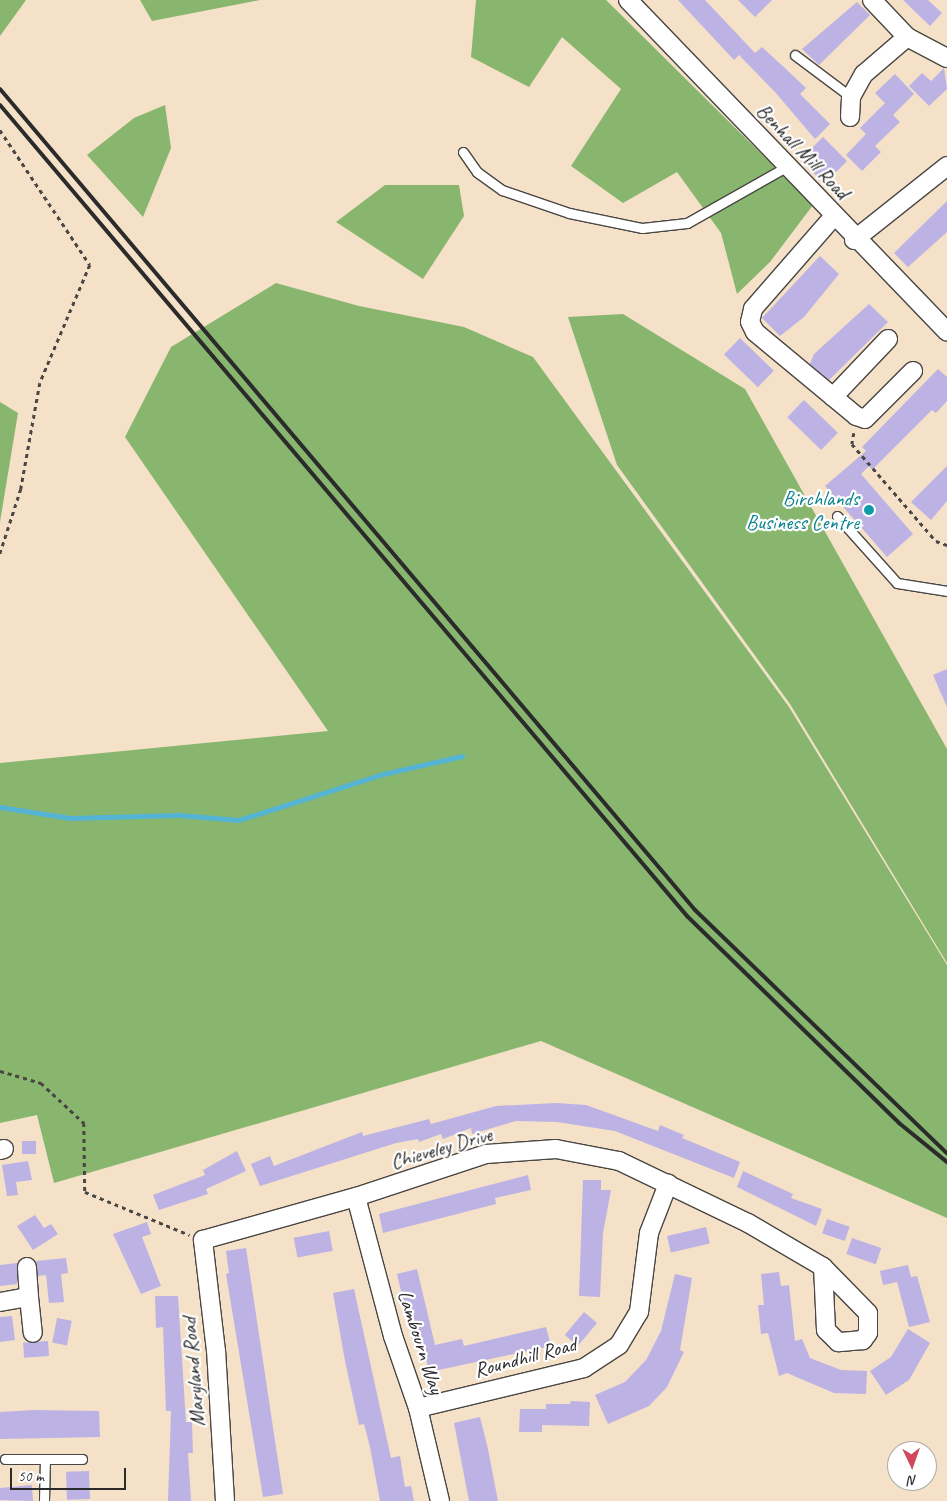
<!DOCTYPE html>
<html>
<head>
<meta charset="utf-8">
<style>
  body { margin:0 }
  #map { position:relative; width:947px; height:1501px; overflow:hidden; background:#f4e1c8; font-family:Caveat,sans-serif }
  div>[style] { position:absolute }
  [style*='--x'] { left:calc(var(--x)*1px); top:calc(var(--y)*1px); width:calc(var(--w)*1px); rotate:calc(var(--a)*1deg) }
  .forest>* { inset:0; background:#89b66e }
  .stream>* { height:4.5px; margin:-2.25px; padding:0 2.25px; transform-origin:2.25px; border-radius:2.25px; background:#55b4d3 }
  .building>* { inset:0; background:#bcb2e4; transform-origin:0 0 }
  .path>* { height:2.5px; margin-top:-1.25px; transform-origin:0; background:repeating-linear-gradient(90deg,#494643 0 4px,transparent 0 8px) }
  .roads { filter:drop-shadow(1px 0 #494643) drop-shadow(-1px 0 #494643) drop-shadow(0 1px #494643) drop-shadow(0 -1px #494643) }
  .lane>* { height:9px; margin:-4.5px; padding:0 4.5px; transform-origin:4.5px; border-radius:4.5px; background:#fff }
  .street>* { height:18px; margin:-9px; padding:0 9px; transform-origin:9px; border-radius:9px; background:#fff }
  .rail>* { height:4px; margin:-2px; padding:0 2px; transform-origin:2px; border-radius:2px; background:#2b2b2b }
  .dots>* { width:14px; height:14px; translate:-50% -50%; box-sizing:border-box; border:2px solid #fff; border-radius:50% }
  span { translate:-50% -50%; white-space:nowrap; text-align:center; line-height:1.15; -webkit-text-stroke:4.5px #fff; paint-order:stroke }
  .street-label { font-size:21px; color:#2b2b2b }
  .culture-label { font-size:21px; color:#0d838f }
  .right { translate:-100% -50%; text-align:right }
  .north { position:absolute; left:887px; top:1441px; width:50px; height:50px; box-sizing:border-box; background:#fff; border:1px solid #aaa; border-radius:50%; rotate:177deg; font-size:14px; font-weight:700; line-height:20px; text-align:center; color:#2b2b2b }
  .north::after { content:''; display:block; margin:auto; width:18px; height:22px; background:#d1495b; clip-path:polygon(50% 0,100% 100%,50% 72%,0 100%) }
  .scale { position:absolute; left:10px; top:1468px; width:116px; height:22px; box-sizing:border-box; border:2px solid #2b2b2b; border-top:0; padding-left:6px; font-size:15px; line-height:18px; white-space:nowrap; color:#2b2b2b; -webkit-text-stroke:4px #fff; paint-order:stroke }
</style>
</head>
<body>
<div id="map">
  <div class="forest">
    <div style="clip-path:polygon(0 0,26px 0,0 36px)"></div>
    <div style="clip-path:polygon(140px 0,260px 0,152px 21px)"></div>
    <div style="clip-path:polygon(476px 0,606px 0,813px 205px,770px 262px,737px 294px,721px 233px,677px 172px,623px 203px,571px 166px,621px 89px,562px 37px,529px 87px,471px 57px)"></div>
    <div style="clip-path:polygon(165px 105px,171px 148px,143px 217px,87px 155px,134px 118px)"></div>
    <div style="clip-path:polygon(385px 185px,459px 185px,464px 216px,423px 279px,336px 222px)"></div>
    <div style="clip-path:polygon(276px 283px,359px 306px,464px 327px,533px 357px,789px 707px,947px 965px,947px 1218px,541px 1041px,54px 1183px,37px 1115px,0 1123px,0 763px,328px 731px,125px 437px,171px 347px)"></div>
    <div style="clip-path:polygon(623px 314px,745px 389px,947px 749px,947px 963px,790px 704px,617px 465px,568px 317px)"></div>
    <div style="clip-path:polygon(0 402px,18px 413px,0 522px)"></div>
  </div>
  <div class="stream">
    <div style="--x:0;--y:807;--w:71;--a:8.9"></div>
    <div style="--x:70;--y:818;--w:109;--a:-1.6"></div>
    <div style="--x:179;--y:815;--w:60;--a:4.8"></div>
    <div style="--x:239;--y:820;--w:151;--a:-17.7"></div>
    <div style="--x:383;--y:774;--w:81;--a:-12.8"></div>
  </div>
  <div class="building">
    <div style="clip-path:polygon(678px 0,705px 0,755px 53px,762px 47px,788px 71px,806px 88px,800px 94px,830px 124px,815px 139px,775px 92px,739px 55px,734px 60px)"></div>
    <div style="clip-path:polygon(738px 0,772px 0,755px 17px)"></div>
    <div style="clip-path:polygon(903px 0,928px 0,942px 13px,930px 26px)"></div>
    <div style="clip-path:polygon(857px 2px,870px 15px,819px 65px,802px 49px)"></div>
    <div style="clip-path:polygon(944px 68px,947px 89px,929px 106px,909px 86px,922px 73px,931px 81px)"></div>
    <div style="clip-path:polygon(895px 74px,914px 94px,893px 115px,900px 122px,875px 146px,881px 152px,862px 171px,846px 155px,866px 134px,860px 128px,885px 103px,875px 93px)"></div>
    <div style="left:823px;top:137px;width:34px;height:32px;rotate:45deg"></div>
    <div style="clip-path:polygon(947px 201px,947px 232px,908px 267px,894px 253px)"></div>
    <div style="clip-path:polygon(820px 256px,839px 274px,804px 317px,780px 336px,762px 318px)"></div>
    <div style="clip-path:polygon(869px 304px,888px 322px,829px 380px,810px 364px,814px 354px)"></div>
    <div style="left:740px;top:338px;width:47px;height:23px;rotate:44deg"></div>
    <div style="clip-path:polygon(938px 369px,947px 377px,947px 401px,936px 413px,932px 410px,872px 470px,869px 466px,861px 474px,913px 534px,887px 557px,825px 486px,866px 451px,862px 447px)"></div>
    <div style="left:804px;top:400px;width:47px;height:24px;rotate:44deg"></div>
    <div style="clip-path:polygon(947px 466px,947px 501px,931px 520px,911px 502px)"></div>
    <div style="clip-path:polygon(947px 669px,947px 707px,933px 675px)"></div>
    <div style="clip-path:polygon(556px 1103px,586px 1105px,658px 1131px,660px 1125px,684px 1135px,682px 1138px,740px 1162px,734px 1178px,615px 1131px,557px 1122px,516px 1121px,472px 1134px,471px 1128px,443px 1139px,441px 1134px,419px 1142px,418px 1139px,396px 1143px,260px 1186px,251px 1164px,270px 1156px,274px 1166px,362px 1132px,363px 1136px,429px 1119px,431px 1124px,496px 1106px)"></div>
    <div style="left:22px;top:1141px;width:14px;height:13px"></div>
    <div style="clip-path:polygon(237px 1151px,246px 1171px,206px 1189px,208px 1194px,159px 1210px,153px 1195px,205px 1175px,203px 1170px)"></div>
    <div style="clip-path:polygon(28px 1161px,32px 1180px,16px 1182px,18px 1195px,7px 1196px,2px 1165px)"></div>
    <div style="clip-path:polygon(743px 1171px,793px 1194px,791px 1198px,822px 1209px,816px 1226px,737px 1187px)"></div>
    <div style="clip-path:polygon(528px 1175px,531px 1190px,495px 1198px,496px 1204px,383px 1233px,379px 1214px)"></div>
    <div style="clip-path:polygon(583px 1180px,601px 1180px,601px 1190px,611px 1190px,603px 1233px,600px 1297px,579px 1296px)"></div>
    <div style="clip-path:polygon(35px 1215px,44px 1228px,51px 1224px,58px 1234px,33px 1250px,17px 1226px)"></div>
    <div style="left:827px;top:1219px;width:24px;height:15px;rotate:19deg"></div>
    <div style="clip-path:polygon(147px 1222px,151px 1234px,142px 1237px,161px 1286px,141px 1294px,113px 1234px)"></div>
    <div style="left:706px;top:1227px;width:17px;height:40px;rotate:77deg"></div>
    <div style="left:329px;top:1231px;width:20px;height:36px;rotate:79deg"></div>
    <div style="left:852px;top:1238px;width:31px;height:17px;rotate:19deg"></div>
    <div style="clip-path:polygon(246px 1248px,283px 1494px,263px 1497px,226px 1274px,229px 1273px,226px 1251px)"></div>
    <div style="clip-path:polygon(66px 1258px,68px 1273px,61px 1274px,64px 1302px,49px 1303px,46px 1275px,38px 1276px,36px 1261px)"></div>
    <div style="clip-path:polygon(17px 1263px,17px 1284px,0 1286px,0 1265px)"></div>
    <div style="clip-path:polygon(908px 1265px,911px 1277px,917px 1276px,930px 1322px,909px 1327px,897px 1282px,883px 1285px,880px 1271px)"></div>
    <div style="clip-path:polygon(417px 1269px,435px 1345px,462px 1339px,464px 1346px,546px 1327px,551px 1346px,429px 1372px,422px 1340px,413px 1342px,397px 1274px)"></div>
    <div style="clip-path:polygon(779px 1272px,781px 1286px,789px 1285px,795px 1341px,802px 1339px,810px 1358px,841px 1370px,867px 1371px,866px 1394px,834px 1393px,787px 1373px,779px 1376px,768px 1333px,761px 1334px,758px 1305px,764px 1305px,761px 1274px)"></div>
    <div style="clip-path:polygon(675px 1274px,692px 1278px,680px 1350px,684px 1352px,667px 1387px,649px 1406px,608px 1424px,595px 1395px,625px 1382px,646px 1360px,661px 1331px)"></div>
    <div style="clip-path:polygon(354px 1289px,391px 1458px,400px 1456px,405px 1487px,411px 1486px,414px 1501px,380px 1501px,370px 1447px,364px 1424px,359px 1425px,345px 1361px,333px 1293px)"></div>
    <div style="clip-path:polygon(155px 1296px,178px 1296px,186px 1422px,192px 1422px,193px 1453px,188px 1453px,191px 1501px,168px 1501px,171px 1411px,166px 1411px,163px 1327px,156px 1328px)"></div>
    <div style="left:584px;top:1312px;width:17px;height:30px;rotate:40deg"></div>
    <div style="clip-path:polygon(12px 1316px,15px 1340px,0 1342px,0 1317px)"></div>
    <div style="left:57px;top:1318px;width:15px;height:25px;rotate:11deg"></div>
    <div style="clip-path:polygon(908px 1329px,930px 1343px,909px 1380px,886px 1395px,870px 1371px,891px 1357px)"></div>
    <div style="left:48px;top:1341px;width:15px;height:25px;rotate:86deg"></div>
    <div style="clip-path:polygon(571px 1401px,590px 1402px,589px 1426px,542px 1425px,542px 1432px,519px 1432px,520px 1409px,546px 1409px,546px 1404px,570px 1404px)"></div>
    <div style="clip-path:polygon(34px 1410px,99px 1411px,100px 1437px,0 1439px,0 1412px)"></div>
    <div style="clip-path:polygon(480px 1417px,488px 1449px,498px 1501px,469px 1501px,454px 1423px)"></div>
    <div style="left:89px;top:1471px;width:28px;height:23px;rotate:88deg"></div>
    <div style="clip-path:polygon(32px 1485px,33px 1501px,0 1500px,0 1488px)"></div>
  </div>
  <div class="path">
    <div style="--x:0;--y:130;--w:162;--a:56.3"></div>
    <div style="--x:90;--y:265;--w:128;--a:113"></div>
    <div style="--x:40;--y:383;--w:108;--a:100.2"></div>
    <div style="--x:21;--y:489;--w:68;--a:107.9"></div>
    <div style="--x:854;--y:433;--w:11;--a:100"></div>
    <div style="--x:852;--y:444;--w:128;--a:49.1"></div>
    <div style="--x:936;--y:541;--w:12;--a:20"></div>
    <div style="--x:0;--y:1071;--w:43;--a:16.3"></div>
    <div style="--x:41;--y:1083;--w:59;--a:42.9"></div>
    <div style="--x:84;--y:1123;--w:69;--a:89.2"></div>
    <div style="--x:85;--y:1192;--w:113;--a:22.3"></div>
  </div>
  <div class="roads">
    <div class="lane">
      <div style="--x:795;--y:55;--w:70;--a:36.9"></div>
      <div style="--x:463;--y:152;--w:24;--a:55"></div>
      <div style="--x:477;--y:172;--w:31;--a:36"></div>
      <div style="--x:502;--y:190;--w:71;--a:18.9"></div>
      <div style="--x:569;--y:213;--w:75;--a:11.6"></div>
      <div style="--x:642;--y:228;--w:45;--a:-6.3"></div>
      <div style="--x:687;--y:223;--w:114;--a:-29.5"></div>
      <div style="--x:837;--y:516;--w:90;--a:48.2"></div>
      <div style="--x:897;--y:583;--w:51;--a:9.1"></div>
      <div style="--x:5;--y:1459;--w:40;--a:0"></div>
      <div style="--x:45;--y:1459;--w:42;--a:91.4"></div>
      <div style="--x:45;--y:1459;--w:37;--a:0"></div>
    </div>
    <div class="street">
      <div style="--x:628;--y:0;--w:460;--a:46.1"></div>
      <div style="--x:872;--y:0;--w:51;--a:46.6"></div>
      <div style="--x:907;--y:37;--w:45;--a:27.7"></div>
      <div style="--x:850;--y:117;--w:20;--a:-87"></div>
      <div style="--x:851;--y:97;--w:26;--a:-61"></div>
      <div style="--x:864;--y:74;--w:57;--a:-40.7"></div>
      <div style="--x:834;--y:216;--w:123;--a:131.1"></div>
      <div style="--x:753;--y:309;--w:13;--a:103"></div>
      <div style="--x:750;--y:322;--w:11;--a:63"></div>
      <div style="--x:755;--y:332;--w:131;--a:39.7"></div>
      <div style="--x:856;--y:416;--w:9;--a:18"></div>
      <div style="--x:865;--y:419;--w:68;--a:-45"></div>
      <div style="--x:854;--y:240;--w:119;--a:-38.5"></div>
      <div style="--x:833;--y:397;--w:80;--a:-46.5"></div>
      <div style="--x:0;--y:1150;--w:4;--a:-14"></div>
      <div style="--x:356;--y:1197;--w:144;--a:75.1"></div>
      <div style="--x:393;--y:1336;--w:76;--a:70.9"></div>
      <div style="--x:418;--y:1408;--w:96;--a:76.7"></div>
      <div style="--x:29;--y:1297;--w:36;--a:84"></div>
      <div style="--x:0;--y:1302;--w:29;--a:-10"></div>
      <div style="--x:29;--y:1297;--w:30;--a:-94"></div>
      <div style="--x:418;--y:1408;--w:171;--a:-13.5"></div>
      <div style="--x:584;--y:1368;--w:42;--a:-33.3"></div>
      <div style="--x:619;--y:1345;--w:39;--a:-59"></div>
      <div style="--x:639;--y:1312;--w:80;--a:-82.8"></div>
      <div style="--x:649;--y:1233;--w:53;--a:-68.8"></div>
      <div style="--x:225;--y:1501;--w:150;--a:-93.4"></div>
      <div style="--x:216;--y:1351;--w:112;--a:-96.7"></div>
      <div style="--x:203;--y:1240;--w:159;--a:-15.7"></div>
      <div style="--x:356;--y:1197;--w:137;--a:-18.3"></div>
      <div style="--x:486;--y:1154;--w:70;--a:-4.1"></div>
      <div style="--x:556;--y:1149;--w:64;--a:10.8"></div>
      <div style="--x:619;--y:1161;--w:143;--a:25.7"></div>
      <div style="--x:748;--y:1223;--w:87;--a:30.4"></div>
      <div style="--x:823;--y:1267;--w:64;--a:45.6"></div>
      <div style="--x:868;--y:1313;--w:20;--a:90"></div>
      <div style="--x:868;--y:1333;--w:9;--a:126"></div>
      <div style="--x:863;--y:1340;--w:25;--a:175"></div>
      <div style="--x:838;--y:1342;--w:17;--a:-135"></div>
      <div style="--x:826;--y:1330;--w:63;--a:-92.7"></div>
    </div>
  </div>
  <div class="rail">
    <div style="--x:0;--y:89;--w:1076;--a:49.75"></div>
    <div style="--x:695;--y:910;--w:350;--a:44"></div>
    <div style="--x:0;--y:105;--w:1064;--a:49.73"></div>
    <div style="--x:688;--y:917;--w:295;--a:44.3"></div>
    <div style="--x:899;--y:1123;--w:62;--a:39.1"></div>
  </div>
  <div class="dots">
    <div style="left:869px;top:510px;background:#0f9aa8"></div>
  </div>
  <div class="street-label">
    <span style="left:803px;top:151px;rotate:46deg">Benhall Mill Road</span>
    <span style="left:441px;top:1148px;rotate:-16deg">Chieveley Drive</span>
    <span style="left:421px;top:1342px;rotate:72deg">Lambourn Way</span>
    <span style="left:525px;top:1357px;rotate:-15deg">Roundhill Road</span>
    <span style="left:193px;top:1372px;rotate:-95deg">Maryland Road</span>
  </div>
  <div class="culture-label">
    <span class="right" style="left:859px;top:510px">Birchlands<br>Business Centre</span>
  </div>
  <div class="north">N</div>
  <div class="scale">50 m</div>
</div>
</body>
</html>
